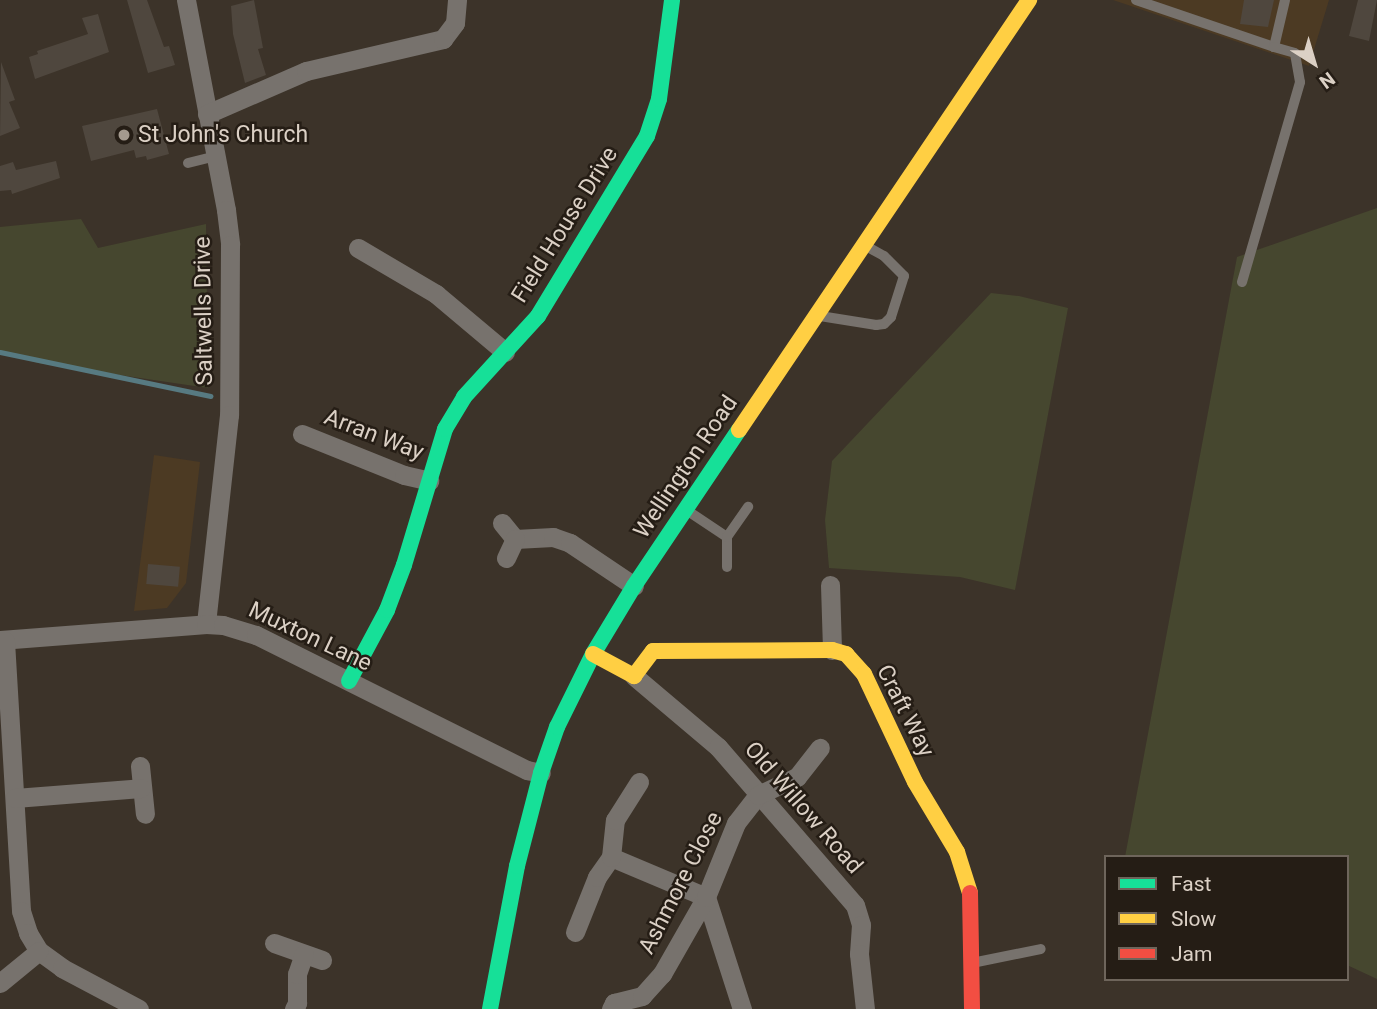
<!DOCTYPE html>
<html>
<head>
<meta charset="utf-8">
<style>
  body { margin:0 }
  #map { position:relative; width:1377px; height:1009px; overflow:hidden; background:#3c3329; font-family:Roboto,sans-serif }
  div>[style] { position:absolute }
  [style*='--x'] { left:calc(var(--x)*1px); top:calc(var(--y)*1px); width:calc(var(--w)*1px); rotate:calc(var(--a)*1deg) }
  .built>* { inset:0; background:#4c3a23 }
  .green>* { inset:0; background:#46472f }
  .stream>* { height:5px; margin:-2.5px; padding:0 2.5px; transform-origin:2.5px; border-radius:2.5px; background:#577a81 }
  .building>* { inset:0; background:#4f473e; transform-origin:0 0 }
  .lane>* { height:10px; margin:-5px; padding:0 5px; transform-origin:5px; border-radius:5px; background:#77726d }
  .street>* { height:19px; margin:-9.5px; padding:0 9.5px; transform-origin:9.5px; border-radius:9.5px; background:#77726d }
  .fast>* { height:16px; margin:-8px; padding:0 8px; transform-origin:8px; border-radius:8px; background:#16e098 }
  .slow>* { height:16px; margin:-8px; padding:0 8px; transform-origin:8px; border-radius:8px; background:#ffcf43 }
  .jam>* { height:16px; margin:-8px; padding:0 8px; transform-origin:8px; border-radius:8px; background:#f24e42 }
  .dots>* { width:19px; height:19px; translate:-50% -50%; box-sizing:border-box; border:4px solid #251d15; border-radius:50% }
  span { translate:-50% -50%; white-space:nowrap; text-align:center; line-height:1.15; -webkit-text-stroke:5px #251d15; paint-order:stroke }
  .poi-label { font-size:23px; color:#dbd0c5 }
  .left { translate:0 -50%; text-align:left }
  .street-label { font-size:23px; color:#dbd0c5 }
  .legend { position:absolute; left:1104px; top:855px; width:245px; height:126px; box-sizing:border-box; background:#251d15; border:2px solid #6e655b; margin:0; padding:9px 12px; list-style:none; font-size:21px; color:#dbd0c5 }
  .legend li { display:flex; align-items:center; gap:14px; height:35px }
  .legend b { width:35px; border:2px solid #6e655b }
  .north { position:absolute; left:1279px; top:28px; width:70px; height:70px; -webkit-text-stroke:5px #251d15; paint-order:stroke; rotate:143deg; font-size:19px; font-weight:700; line-height:28px; text-align:center; color:#dbd0c5 }
  .north::after { content:''; display:block; margin:auto; width:24px; height:32px; background:#dbd0c5; clip-path:polygon(50% 0,100% 100%,50% 72%,0 100%) }
</style>
</head>
<body>
<div id="map">
  <div class="built">
    <div style="clip-path:polygon(1113px 0,1329px 0,1309px 66px)"></div>
    <div style="clip-path:polygon(154px 455px,200px 462px,186px 583px,167px 608px,134px 611px)"></div>
  </div>
  <div class="green">
    <div style="clip-path:polygon(1377px 208px,1377px 979px,1347px 965px,1347px 857px,1125px 857px,1237px 257px)"></div>
    <div style="clip-path:polygon(81px 219px,98px 248px,206px 224px,208px 388px,38px 363px,0 352px,0 227px)"></div>
    <div style="clip-path:polygon(991px 293px,1019px 296px,1068px 308px,1015px 590px,960px 577px,829px 568px,825px 520px,832px 461px)"></div>
  </div>
  <div class="stream">
    <div style="--x:0;--y:352;--w:215;--a:11.8"></div>
  </div>
  <div class="building">
    <div style="clip-path:polygon(127px 0,147px 0,164px 47px,169px 46px,175px 65px,148px 73px)"></div>
    <div style="clip-path:polygon(254px 0,263px 48px,258px 49px,266px 75px,245px 83px,233px 34px,231px 6px)"></div>
    <div style="clip-path:polygon(1244px 0,1274px 0,1268px 27px,1240px 24px)"></div>
    <div style="clip-path:polygon(1358px 0,1377px 0,1369px 41px,1349px 36px)"></div>
    <div style="clip-path:polygon(98px 14px,109px 52px,35px 79px,29px 57px,38px 54px,37px 51px,88px 34px,82px 18px)"></div>
    <div style="clip-path:polygon(1px 62px,15px 100px,9px 102px,20px 128px,0 136px)"></div>
    <div style="clip-path:polygon(157px 109px,169px 154px,147px 160px,146px 156px,136px 158px,134px 150px,91px 161px,82px 126px)"></div>
    <div style="clip-path:polygon(56px 161px,60px 178px,12px 194px,11px 190px,0 191px,0 166px,13px 162px,16px 170px)"></div>
    <div style="left:148px;top:564px;width:32px;height:20px;rotate:5deg"></div>
  </div>
  <div class="lane">
    <div style="--x:1136;--y:0;--w:146;--a:18.8"></div>
    <div style="--x:1274;--y:47;--w:48;--a:-76.8"></div>
    <div style="--x:188;--y:163;--w:29;--a:-14"></div>
    <div style="--x:1242;--y:282;--w:208;--a:-73.8"></div>
    <div style="--x:1300;--y:82;--w:29;--a:-100"></div>
    <div style="--x:1295;--y:53;--w:22;--a:-164"></div>
    <div style="--x:820;--y:316;--w:57;--a:9.1"></div>
    <div style="--x:876;--y:325;--w:8;--a:-7"></div>
    <div style="--x:884;--y:324;--w:10;--a:-45"></div>
    <div style="--x:891;--y:317;--w:43;--a:-72.4"></div>
    <div style="--x:904;--y:276;--w:28;--a:-135"></div>
    <div style="--x:884;--y:256;--w:23;--a:-151"></div>
    <div style="--x:688;--y:511;--w:47;--a:33.7"></div>
    <div style="--x:727;--y:537;--w:30;--a:90"></div>
    <div style="--x:727;--y:537;--w:37;--a:-55"></div>
    <div style="--x:972;--y:963;--w:70;--a:-11.5"></div>
  </div>
  <div class="street">
    <div style="--x:186;--y:0;--w:214;--a:79.2"></div>
    <div style="--x:226;--y:210;--w:35;--a:83"></div>
    <div style="--x:230;--y:245;--w:170;--a:90.3"></div>
    <div style="--x:229;--y:415;--w:210;--a:96.3"></div>
    <div style="--x:207;--y:114;--w:108;--a:-23.5"></div>
    <div style="--x:306;--y:71;--w:141;--a:-13.1"></div>
    <div style="--x:443;--y:39;--w:20;--a:-53"></div>
    <div style="--x:455;--y:23;--w:23;--a:-85"></div>
    <div style="--x:358;--y:248;--w:91;--a:30.5"></div>
    <div style="--x:436;--y:294;--w:90;--a:40"></div>
    <div style="--x:302;--y:434;--w:110;--a:21.9"></div>
    <div style="--x:404;--y:475;--w:26;--a:13"></div>
    <div style="--x:502;--y:523;--w:21;--a:51"></div>
    <div style="--x:515;--y:539;--w:38;--a:-3"></div>
    <div style="--x:553;--y:537;--w:18;--a:19"></div>
    <div style="--x:570;--y:543;--w:77;--a:33.9"></div>
    <div style="--x:506;--y:558;--w:21;--a:-65"></div>
    <div style="--x:830;--y:585;--w:65;--a:88.2"></div>
    <div style="--x:0;--y:640;--w:207;--a:-4.4"></div>
    <div style="--x:206;--y:624;--w:17;--a:3"></div>
    <div style="--x:223;--y:625;--w:34;--a:17"></div>
    <div style="--x:256;--y:635;--w:303;--a:26.5"></div>
    <div style="--x:527;--y:770;--w:14;--a:12"></div>
    <div style="--x:5;--y:641;--w:270;--a:86.6"></div>
    <div style="--x:21;--y:911;--w:23;--a:72"></div>
    <div style="--x:28;--y:933;--w:21;--a:59"></div>
    <div style="--x:39;--y:951;--w:29;--a:36"></div>
    <div style="--x:62;--y:968;--w:87;--a:28"></div>
    <div style="--x:634;--y:676;--w:110;--a:40.2"></div>
    <div style="--x:718;--y:747;--w:209;--a:49.1"></div>
    <div style="--x:855;--y:905;--w:21;--a:73"></div>
    <div style="--x:861;--y:925;--w:29;--a:94"></div>
    <div style="--x:859;--y:954;--w:55;--a:83.8"></div>
    <div style="--x:140;--y:766;--w:48;--a:84.1"></div>
    <div style="--x:15;--y:798;--w:126;--a:-4.5"></div>
    <div style="--x:611;--y:857;--w:103;--a:22.8"></div>
    <div style="--x:706;--y:897;--w:118;--a:72.2"></div>
    <div style="--x:575;--y:932;--w:59;--a:-68.2"></div>
    <div style="--x:597;--y:877;--w:24;--a:-55"></div>
    <div style="--x:611;--y:857;--w:37;--a:-84"></div>
    <div style="--x:615;--y:820;--w:45;--a:-57.7"></div>
    <div style="--x:274;--y:943;--w:51;--a:19.5"></div>
    <div style="--x:0;--y:983;--w:50;--a:-39.4"></div>
    <div style="--x:294;--y:1009;--w:7;--a:-63"></div>
    <div style="--x:297;--y:1003;--w:29;--a:-90"></div>
    <div style="--x:297;--y:974;--w:21;--a:-71"></div>
    <div style="--x:611;--y:1009;--w:7;--a:-63"></div>
    <div style="--x:614;--y:1003;--w:29;--a:-14"></div>
    <div style="--x:642;--y:996;--w:30;--a:-48"></div>
    <div style="--x:662;--y:974;--w:89;--a:-60.3"></div>
    <div style="--x:706;--y:897;--w:80;--a:-67.9"></div>
    <div style="--x:736;--y:823;--w:36;--a:-52"></div>
    <div style="--x:758;--y:795;--w:43;--a:-24.8"></div>
    <div style="--x:797;--y:777;--w:37;--a:-52"></div>
  </div>
  <div class="fast">
    <div style="--x:349;--y:681;--w:81;--a:-61.8"></div>
    <div style="--x:387;--y:610;--w:48;--a:-69.3"></div>
    <div style="--x:404;--y:565;--w:142;--a:-73.2"></div>
    <div style="--x:445;--y:429;--w:37;--a:-59"></div>
    <div style="--x:464;--y:397;--w:110;--a:-47.6"></div>
    <div style="--x:538;--y:316;--w:210;--a:-58.8"></div>
    <div style="--x:647;--y:136;--w:39;--a:-72"></div>
    <div style="--x:659;--y:99;--w:100;--a:-82.5"></div>
    <div style="--x:490;--y:1009;--w:146;--a:-79.3"></div>
    <div style="--x:517;--y:866;--w:96;--a:-75.5"></div>
    <div style="--x:541;--y:773;--w:49;--a:-70.8"></div>
    <div style="--x:557;--y:727;--w:81;--a:-63.7"></div>
    <div style="--x:593;--y:654;--w:79;--a:-58.9"></div>
    <div style="--x:634;--y:586;--w:188;--a:-56.1"></div>
  </div>
  <div class="slow">
    <div style="--x:739;--y:430;--w:519;--a:-56"></div>
    <div style="--x:593;--y:654;--w:47;--a:28.2"></div>
    <div style="--x:634;--y:676;--w:31;--a:-53"></div>
    <div style="--x:653;--y:651;--w:179;--a:-0.3"></div>
    <div style="--x:832;--y:650;--w:15;--a:16"></div>
    <div style="--x:846;--y:654;--w:27;--a:48"></div>
    <div style="--x:864;--y:674;--w:119;--a:64.7"></div>
    <div style="--x:915;--y:782;--w:82;--a:59"></div>
    <div style="--x:957;--y:852;--w:43;--a:72.4"></div>
  </div>
  <div class="jam">
    <div style="--x:970;--y:893;--w:116;--a:89"></div>
  </div>
  <div class="dots">
    <div style="left:124px;top:135px;background:#a3998e"></div>
  </div>
  <div class="poi-label">
    <span class="left" style="left:138px;top:135px">St John's Church</span>
  </div>
  <div class="street-label">
    <span style="left:565px;top:225px;rotate:-58deg">Field House Drive</span>
    <span style="left:204px;top:311px;rotate:-91deg">Saltwells Drive</span>
    <span style="left:374px;top:435px;rotate:21deg">Arran Way</span>
    <span style="left:686px;top:467px;rotate:-56deg">Wellington Road</span>
    <span style="left:310px;top:637px;rotate:25deg">Muxton Lane</span>
    <span style="left:905px;top:711px;rotate:63deg">Craft Way</span>
    <span style="left:803px;top:808px;rotate:49deg">Old Willow Road</span>
    <span style="left:681px;top:883px;rotate:-63deg">Ashmore Close</span>
  </div>
  <ul class="legend">
  <li><b style="height:9px;background:#16e098"></b>Fast</li>
  <li><b style="height:9px;background:#ffcf43"></b>Slow</li>
  <li><b style="height:9px;background:#f24e42"></b>Jam</li>
  </ul>
  <div class="north">N</div>
</div>
</body>
</html>
